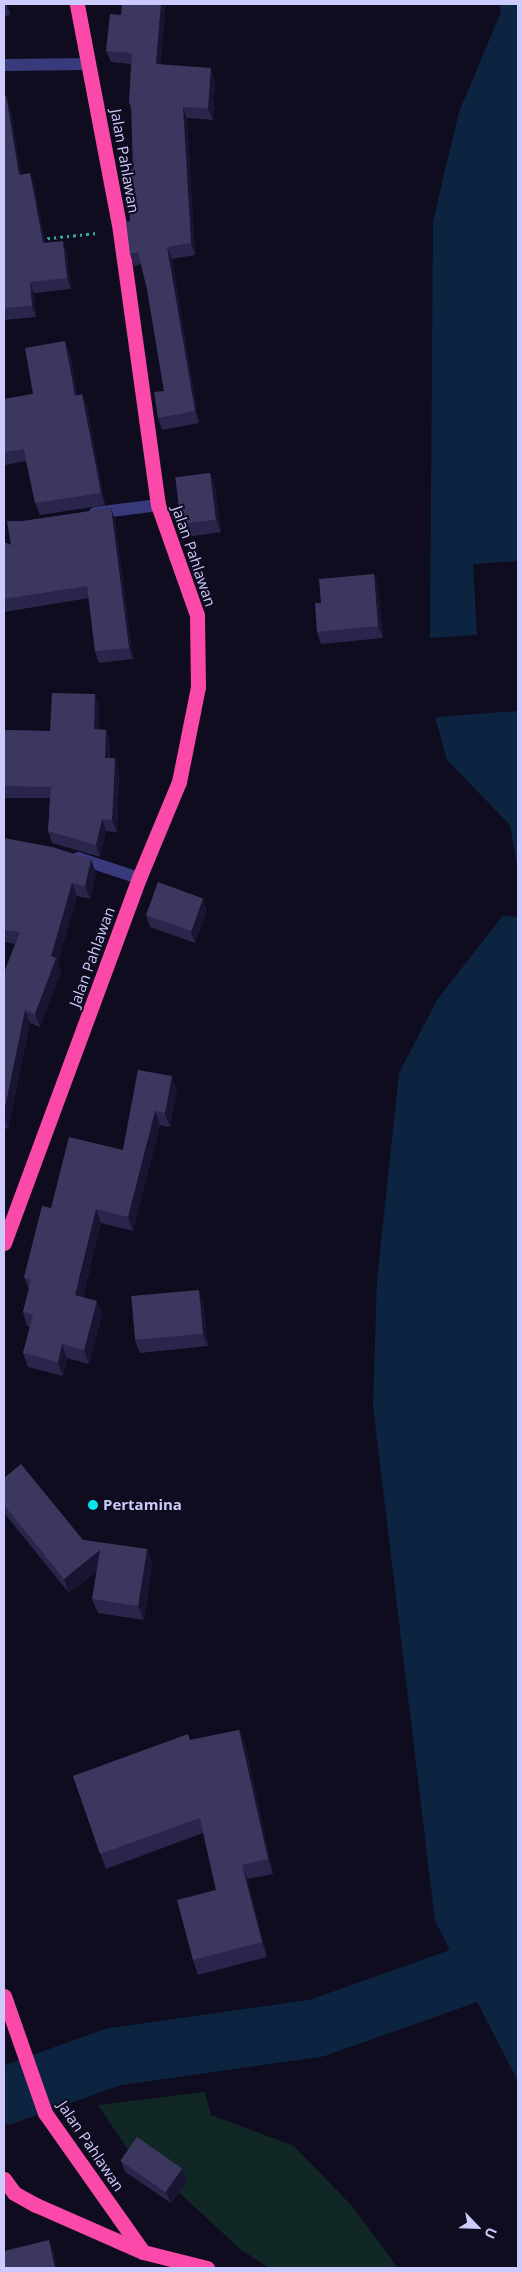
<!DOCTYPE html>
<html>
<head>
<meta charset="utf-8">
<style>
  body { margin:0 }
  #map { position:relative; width:522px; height:2272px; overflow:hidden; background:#0e0c1e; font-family:"Open Sans",sans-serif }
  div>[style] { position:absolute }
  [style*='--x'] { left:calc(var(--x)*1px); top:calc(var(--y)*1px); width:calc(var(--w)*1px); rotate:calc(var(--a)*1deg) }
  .green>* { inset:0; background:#102725 }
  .water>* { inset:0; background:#0d2441 }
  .pier>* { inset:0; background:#0e0c1e }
  .river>* { height:58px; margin:-29px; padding:0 29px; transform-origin:29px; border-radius:29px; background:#0d2441 }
  .path>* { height:3px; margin-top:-1.5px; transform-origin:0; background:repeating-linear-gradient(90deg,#30ac9c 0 2.5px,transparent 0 6.5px) }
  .minor>* { height:12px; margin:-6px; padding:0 6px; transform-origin:6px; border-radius:6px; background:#393a7b }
  .highway>* { height:15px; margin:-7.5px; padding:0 7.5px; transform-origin:7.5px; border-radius:7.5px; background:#fa49a9 }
  .wall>* { inset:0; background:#2a254b }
  .shaded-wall>* { inset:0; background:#181431 }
  .building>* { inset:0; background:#3c375e; transform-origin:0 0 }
  .dots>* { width:14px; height:14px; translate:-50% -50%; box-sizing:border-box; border:2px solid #0e0c1e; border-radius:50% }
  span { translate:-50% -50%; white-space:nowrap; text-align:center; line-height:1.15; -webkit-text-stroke:4px #0e0c1e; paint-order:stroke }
  .street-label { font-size:15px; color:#cdcbfd }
  .poi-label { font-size:15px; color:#cdcbfd; font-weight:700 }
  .left { translate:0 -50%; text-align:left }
  .frame { position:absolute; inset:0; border:5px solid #cdcbfd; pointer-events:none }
  .north { position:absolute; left:452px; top:2202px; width:50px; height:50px; -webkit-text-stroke:4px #0e0c1e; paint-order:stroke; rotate:114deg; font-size:14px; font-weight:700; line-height:20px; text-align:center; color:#cdcbfd }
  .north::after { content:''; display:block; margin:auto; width:18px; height:22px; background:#cdcbfd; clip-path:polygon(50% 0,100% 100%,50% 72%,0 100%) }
</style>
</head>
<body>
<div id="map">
  <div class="green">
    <div style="clip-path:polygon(205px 2092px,211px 2115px,294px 2146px,352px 2206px,398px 2268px,269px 2268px,240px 2249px,170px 2184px,130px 2153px,98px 2105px)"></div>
  </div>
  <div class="water">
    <div style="clip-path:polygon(499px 4px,518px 4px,518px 871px,510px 825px,447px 760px,435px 717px,430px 638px,433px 221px,459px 112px,501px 12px)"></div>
    <div style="clip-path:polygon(518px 896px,518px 2081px,435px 1921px,373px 1406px,377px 1280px,399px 1073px,437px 1000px)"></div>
  </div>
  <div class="pier">
    <div style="clip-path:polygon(518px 561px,518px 711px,435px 717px,430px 638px,477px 635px,473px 564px)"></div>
    <div style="clip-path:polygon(518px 894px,518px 917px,499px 915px,516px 894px)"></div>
  </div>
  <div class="river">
    <div style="--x:4;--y:2096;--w:116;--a:-19.7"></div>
    <div style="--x:113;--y:2057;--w:206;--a:-8.1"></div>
    <div style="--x:317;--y:2028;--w:156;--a:-19.5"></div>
  </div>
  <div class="path">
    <div style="--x:41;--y:239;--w:56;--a:-6.1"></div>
  </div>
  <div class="minor">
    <div style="--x:4;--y:65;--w:85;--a:-0.7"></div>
    <div style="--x:95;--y:513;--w:64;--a:-7.2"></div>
    <div style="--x:78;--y:858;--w:64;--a:18.2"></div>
  </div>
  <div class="highway">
    <div style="--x:4;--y:1243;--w:389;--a:-69.7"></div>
    <div style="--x:139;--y:878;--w:104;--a:-67.4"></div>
    <div style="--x:179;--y:782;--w:97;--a:-78.7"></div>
    <div style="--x:198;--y:687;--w:72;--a:-90.8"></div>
    <div style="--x:197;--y:615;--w:117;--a:-109.5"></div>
    <div style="--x:158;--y:505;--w:278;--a:-97.9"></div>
    <div style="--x:120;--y:230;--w:230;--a:-100.8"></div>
    <div style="--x:4;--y:1996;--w:124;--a:70.7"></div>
    <div style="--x:45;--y:2113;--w:170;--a:54.8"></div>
    <div style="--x:4;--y:2179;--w:17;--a:54"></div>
    <div style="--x:14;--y:2193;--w:25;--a:29"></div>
    <div style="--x:36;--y:2205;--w:117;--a:23.7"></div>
    <div style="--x:143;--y:2252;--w:66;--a:14"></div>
  </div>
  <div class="wall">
    <div style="clip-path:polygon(4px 4px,8px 4px,10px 15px,4px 16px)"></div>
    <div style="clip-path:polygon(121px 15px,161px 65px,215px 80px,213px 120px,187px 118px,195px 255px,172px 259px,199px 423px,162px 430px,158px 418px,164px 391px,147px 289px,141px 264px,134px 266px,130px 254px,130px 221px,133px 169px,132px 112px,129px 103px,131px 64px,111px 62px,106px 51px)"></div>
    <div style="clip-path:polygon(4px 96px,10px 107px,21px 174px,34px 184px,45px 243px,67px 252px,71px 289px,34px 293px,36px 317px,4px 320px)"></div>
    <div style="clip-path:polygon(70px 353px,77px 395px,87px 406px,105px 505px,40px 515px,35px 503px,26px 461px,5px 465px,4px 460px,4px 399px,33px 394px)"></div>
    <div style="clip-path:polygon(210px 473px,215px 485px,221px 532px,186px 537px,181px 525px)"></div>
    <div style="clip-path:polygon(111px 508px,115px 520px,133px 659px,99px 663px,95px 651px,89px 598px,4px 612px,4px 542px,11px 545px,23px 521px)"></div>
    <div style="clip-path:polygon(374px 574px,378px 586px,383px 638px,321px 644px,317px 632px,321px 603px)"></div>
    <div style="clip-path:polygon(99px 706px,98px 729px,106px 730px,110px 741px,110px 758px,119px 770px,117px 832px,106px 831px,100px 857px,52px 843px,48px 831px,50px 798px,4px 798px,4px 730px,50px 731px)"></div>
    <div style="clip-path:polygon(4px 838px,96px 873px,90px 899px,77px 896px,58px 962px,61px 971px,40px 1027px,30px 1023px,8px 1129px,5px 1128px,4px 1130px,4px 973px,15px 944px,4px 942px)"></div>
    <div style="clip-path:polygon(207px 910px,195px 943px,150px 927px,146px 915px)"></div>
    <div style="clip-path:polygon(138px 1070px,177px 1089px,170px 1127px,160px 1125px,133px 1231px,101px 1223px,83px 1297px,102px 1314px,89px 1364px,67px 1358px,63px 1376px,28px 1367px,23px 1353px,30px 1327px,27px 1326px,23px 1312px,29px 1289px,24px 1277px,51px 1208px,123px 1150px)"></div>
    <div style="clip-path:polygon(203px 1302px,208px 1346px,140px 1353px,135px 1341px)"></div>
    <div style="clip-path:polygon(4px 1478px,83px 1540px,147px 1549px,152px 1563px,144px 1620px,98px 1613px,92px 1599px,97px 1571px,69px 1593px,4px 1513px)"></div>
    <div style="clip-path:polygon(239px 1730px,245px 1744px,273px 1874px,247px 1879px,267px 1957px,198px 1975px,193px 1960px,216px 1890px,203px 1833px,106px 1869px,73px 1776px,190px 1740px)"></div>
    <div style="clip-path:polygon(121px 2161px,187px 2181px,171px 2203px,125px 2172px)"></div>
  </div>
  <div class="shaded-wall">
    <div style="clip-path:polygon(6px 4px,8px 4px,10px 15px)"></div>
    <div style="clip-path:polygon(161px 4px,166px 4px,160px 76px,156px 64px)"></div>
    <div style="clip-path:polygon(211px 68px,215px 80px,213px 120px,208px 108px)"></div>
    <div style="clip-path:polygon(6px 95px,10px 107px,23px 186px,19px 175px)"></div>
    <div style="clip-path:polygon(183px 107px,187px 118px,195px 255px,191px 243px)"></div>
    <div style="clip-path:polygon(30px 173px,34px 184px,47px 254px,43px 243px)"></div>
    <div style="clip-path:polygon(63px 241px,67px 252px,71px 289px,67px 278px)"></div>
    <div style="clip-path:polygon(167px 247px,172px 259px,199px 423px,195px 411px)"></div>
    <div style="clip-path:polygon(30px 282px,34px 293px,36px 317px,32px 306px)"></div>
    <div style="clip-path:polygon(65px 341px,70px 353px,79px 408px,75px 396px)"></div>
    <div style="clip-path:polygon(82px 394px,87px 406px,105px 505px,101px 493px)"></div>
    <div style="clip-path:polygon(210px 473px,215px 485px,221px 532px,216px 520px)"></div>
    <div style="clip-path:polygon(111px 508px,115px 520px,133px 659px,129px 648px)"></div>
    <div style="clip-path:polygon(374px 574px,378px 586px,383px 638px,378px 626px)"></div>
    <div style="clip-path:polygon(95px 694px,99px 706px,98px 741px,94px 729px)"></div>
    <div style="clip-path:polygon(106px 730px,110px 741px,109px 770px,105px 758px)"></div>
    <div style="clip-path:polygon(115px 758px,119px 770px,117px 832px,112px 820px)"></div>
    <div style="clip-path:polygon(102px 819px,106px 831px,100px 857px,96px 845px)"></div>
    <div style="clip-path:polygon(91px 859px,96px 873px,90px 899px,85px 886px)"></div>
    <div style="clip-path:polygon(72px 883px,77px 896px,58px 962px,61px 971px,40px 1027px,35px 1014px)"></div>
    <div style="clip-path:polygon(203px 898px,207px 910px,195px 943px,191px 932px)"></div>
    <div style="clip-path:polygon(25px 1010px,30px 1023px,8px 1129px,4px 1117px,4px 1112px)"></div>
    <div style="clip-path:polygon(172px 1076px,177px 1089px,170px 1127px,165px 1113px)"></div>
    <div style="clip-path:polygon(155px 1111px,160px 1125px,133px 1231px,128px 1217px)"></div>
    <div style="clip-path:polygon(96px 1209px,101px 1223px,80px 1308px,75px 1295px)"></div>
    <div style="clip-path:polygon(199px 1290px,203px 1302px,208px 1346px,203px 1334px)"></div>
    <div style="clip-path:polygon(97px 1301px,102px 1314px,89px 1364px,84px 1350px)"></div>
    <div style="clip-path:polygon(62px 1344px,67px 1358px,63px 1376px,58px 1362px)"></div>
    <div style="clip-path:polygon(147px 1549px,152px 1563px,144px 1620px,138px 1606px)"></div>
    <div style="clip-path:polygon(100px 1550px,105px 1564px,69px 1593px,64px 1579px)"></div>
    <div style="clip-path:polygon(239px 1730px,245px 1744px,273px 1874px,268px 1859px)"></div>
    <div style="clip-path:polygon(242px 1865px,247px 1879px,267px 1957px,262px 1942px)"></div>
    <div style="clip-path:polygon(182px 2169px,187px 2181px,171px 2203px,166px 2192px)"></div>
    <div style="clip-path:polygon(49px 2240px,54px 2252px,57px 2268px,55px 2268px)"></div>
  </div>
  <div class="building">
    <div style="clip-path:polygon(122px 4px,161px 4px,156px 64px,211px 68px,208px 108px,183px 107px,191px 243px,167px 247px,195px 411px,158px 418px,154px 392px,164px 391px,147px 289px,138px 252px,130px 254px,126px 222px,130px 221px,127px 169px,133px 169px,131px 104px,129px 103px,132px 53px,106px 51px,110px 14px,121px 15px)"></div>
    <div style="clip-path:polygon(6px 95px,19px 175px,30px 173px,43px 243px,63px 241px,67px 278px,30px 282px,32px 306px,4px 308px,4px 96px)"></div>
    <div style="clip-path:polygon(65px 341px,75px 396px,82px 394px,101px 493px,35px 503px,24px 449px,4px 452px,4px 399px,33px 394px,25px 348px)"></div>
    <div style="left:210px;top:473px;width:47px;height:35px;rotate:83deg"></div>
    <div style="clip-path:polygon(111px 508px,129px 648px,95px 651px,87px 586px,4px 599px,4px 542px,11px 545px,7px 521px,23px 521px)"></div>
    <div style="clip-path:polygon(374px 574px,378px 626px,317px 632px,315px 603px,321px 603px,319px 579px)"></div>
    <div style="clip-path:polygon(52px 693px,95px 694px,94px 729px,106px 730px,105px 758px,115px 758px,112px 820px,102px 819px,96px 845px,48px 831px,51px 787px,4px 786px,4px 730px,50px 731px)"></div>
    <div style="clip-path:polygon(4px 838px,52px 847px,91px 859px,85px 886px,72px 883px,51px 956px,56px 958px,35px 1014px,25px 1010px,4px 1112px,4px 973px,20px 932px,4px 930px)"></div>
    <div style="left:158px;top:882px;width:48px;height:35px;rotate:20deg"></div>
    <div style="clip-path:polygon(138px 1070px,172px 1076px,165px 1113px,155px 1111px,128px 1217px,96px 1209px,75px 1295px,97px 1301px,84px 1350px,62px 1344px,58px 1362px,23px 1353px,33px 1315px,23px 1312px,31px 1280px,24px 1277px,42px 1206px,51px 1208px,69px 1137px,123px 1150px)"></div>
    <div style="left:199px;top:1290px;width:44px;height:68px;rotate:85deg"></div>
    <div style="clip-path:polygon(21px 1464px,83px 1540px,147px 1549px,138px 1606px,92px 1599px,100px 1550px,64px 1579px,4px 1505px,4px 1478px)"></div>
    <div style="clip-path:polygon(239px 1730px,268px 1859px,242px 1865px,262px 1942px,193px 1960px,177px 1900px,216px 1890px,200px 1818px,100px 1854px,73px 1776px,188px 1734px,190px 1740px)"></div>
    <div style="left:137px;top:2137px;width:55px;height:29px;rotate:35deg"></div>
    <div style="clip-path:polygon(49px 2240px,55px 2268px,4px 2268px,4px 2251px)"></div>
  </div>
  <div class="dots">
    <div style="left:93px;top:1505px;background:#07e5ed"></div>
  </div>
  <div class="street-label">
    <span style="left:125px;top:161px;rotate:80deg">Jalan Pahlawan</span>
    <span style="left:194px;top:556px;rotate:71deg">Jalan Pahlawan</span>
    <span style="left:92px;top:957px;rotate:-70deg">Jalan Pahlawan</span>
    <span style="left:91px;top:2146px;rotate:56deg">Jalan Pahlawan</span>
  </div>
  <div class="poi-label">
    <span class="left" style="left:103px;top:1505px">Pertamina</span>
  </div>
  <div class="frame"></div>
  <div class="north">U</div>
</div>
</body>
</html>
